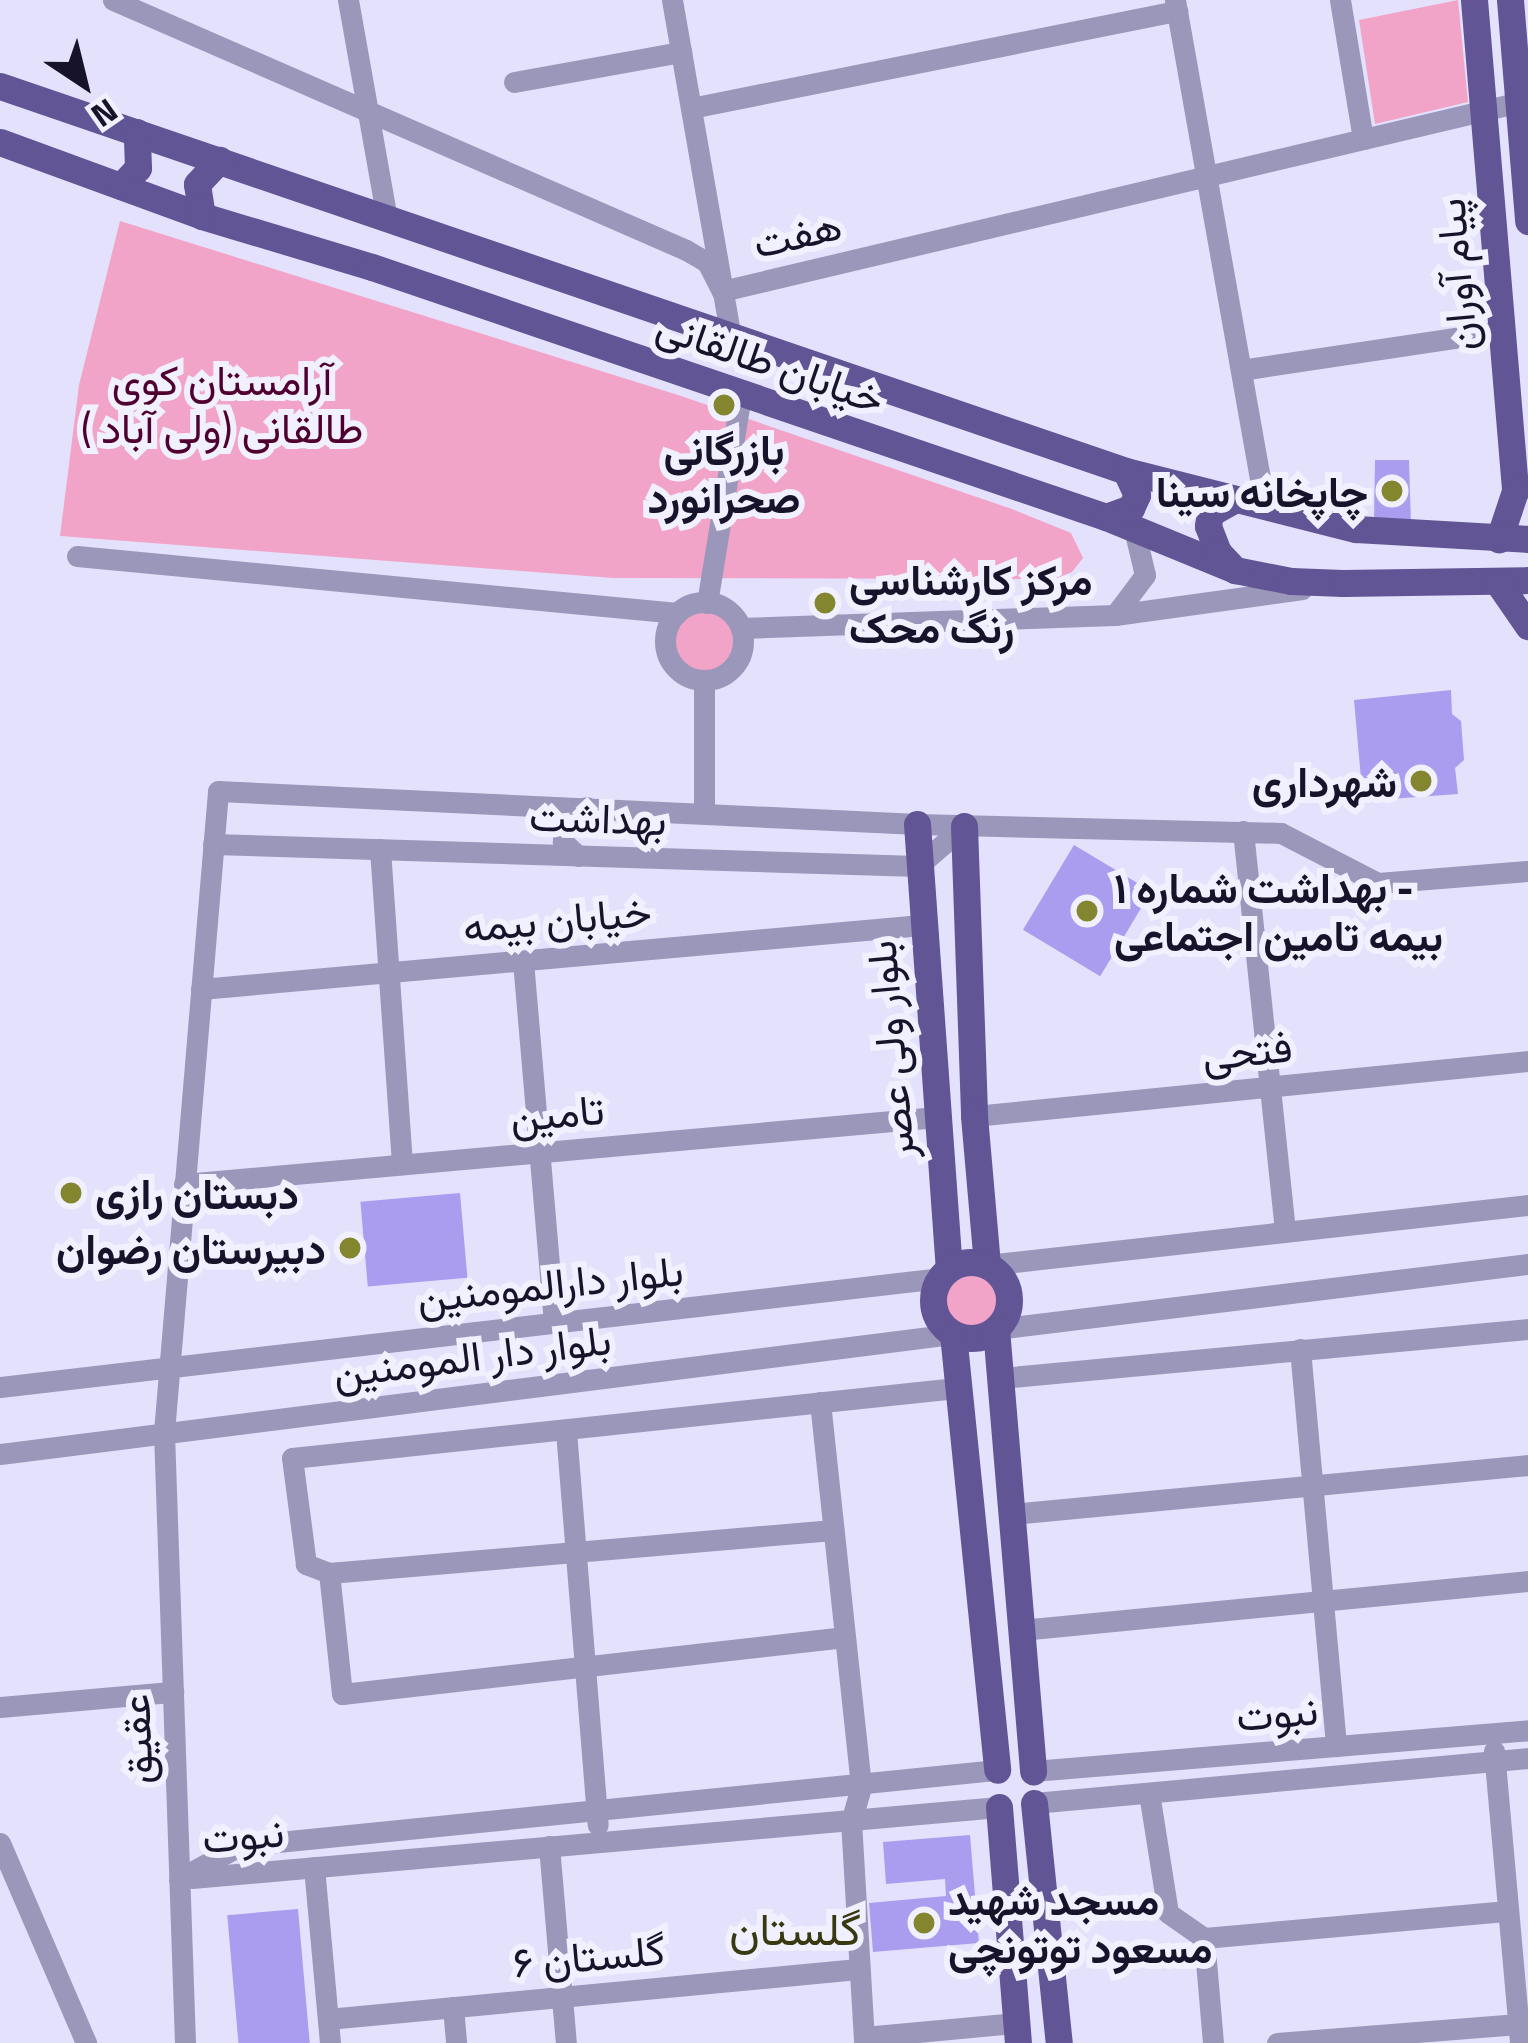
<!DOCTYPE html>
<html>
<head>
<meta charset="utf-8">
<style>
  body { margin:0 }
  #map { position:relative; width:1528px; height:2043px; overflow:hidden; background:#e4e1fc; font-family:"Titillium Web",Vazirmatn,sans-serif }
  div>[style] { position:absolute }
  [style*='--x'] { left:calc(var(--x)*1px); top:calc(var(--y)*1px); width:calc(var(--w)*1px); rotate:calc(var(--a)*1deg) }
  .green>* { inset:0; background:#f2a4c8 }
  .round { border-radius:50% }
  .building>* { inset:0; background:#aa9df0; transform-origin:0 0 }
  .minor>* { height:21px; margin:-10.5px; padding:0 10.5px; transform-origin:10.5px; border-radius:10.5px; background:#9b97bb }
  .minor>.ring { margin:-10.5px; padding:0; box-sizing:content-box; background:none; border:21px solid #9b97bb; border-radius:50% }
  .major>* { height:27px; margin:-13.5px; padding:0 13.5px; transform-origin:13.5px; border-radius:13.5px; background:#615595 }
  .major>.ring { margin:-13.5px; padding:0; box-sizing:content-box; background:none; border:27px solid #615595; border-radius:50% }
  .dots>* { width:33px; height:33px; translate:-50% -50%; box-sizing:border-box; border:6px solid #f1f0fe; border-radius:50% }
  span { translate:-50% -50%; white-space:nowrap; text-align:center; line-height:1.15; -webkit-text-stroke:12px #f1f0fe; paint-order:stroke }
  .street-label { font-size:42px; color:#17132a }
  .park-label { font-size:42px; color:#4f0030 }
  .poi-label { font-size:42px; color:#17132a; font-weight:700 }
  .right { translate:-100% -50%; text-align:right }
  .left { translate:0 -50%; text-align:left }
  .neighbourhood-label { font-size:45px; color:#383910 }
  .north { position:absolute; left:24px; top:24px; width:120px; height:120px; -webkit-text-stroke:9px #f1f0fe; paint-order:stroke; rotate:145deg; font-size:33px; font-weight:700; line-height:48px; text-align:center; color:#17132a }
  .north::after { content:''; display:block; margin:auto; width:42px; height:54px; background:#17132a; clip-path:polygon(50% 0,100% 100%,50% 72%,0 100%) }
</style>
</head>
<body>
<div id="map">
  <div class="green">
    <div style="clip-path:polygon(1458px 0,1468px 102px,1375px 124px,1359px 20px)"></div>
    <div style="clip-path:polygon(120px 221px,678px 395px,1012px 509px,1071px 533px,1083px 558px,1072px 572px,1055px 579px,613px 578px,60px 536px,79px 385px)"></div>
    <div class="round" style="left:671px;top:608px;width:66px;height:66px"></div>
    <div class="round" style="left:941px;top:1271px;width:60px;height:60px"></div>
  </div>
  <div class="building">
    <div style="clip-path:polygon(1375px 460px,1409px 460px,1411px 525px,1374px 521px)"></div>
    <div style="clip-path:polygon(1451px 690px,1452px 714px,1461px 721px,1464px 760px,1455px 768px,1458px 794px,1363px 801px,1354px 700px)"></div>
    <div style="left:1074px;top:845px;width:90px;height:99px;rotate:31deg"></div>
    <div style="left:460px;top:1193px;width:85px;height:100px;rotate:85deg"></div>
    <div style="clip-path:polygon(970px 1835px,979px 1943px,873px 1952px,869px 1903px,946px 1896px,945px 1879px,886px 1884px,883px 1842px)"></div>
    <div style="left:298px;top:1909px;width:135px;height:71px;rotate:85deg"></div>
  </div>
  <div class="minor">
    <div style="--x:113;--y:0;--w:625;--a:23.57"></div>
    <div style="--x:686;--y:250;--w:24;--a:30"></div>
    <div style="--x:707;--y:262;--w:33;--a:63"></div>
    <div style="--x:722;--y:291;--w:828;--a:-13.33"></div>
    <div style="--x:348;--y:0;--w:221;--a:79.9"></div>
    <div style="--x:672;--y:0;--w:342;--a:80.1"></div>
    <div style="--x:1175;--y:0;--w:515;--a:79.93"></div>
    <div style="--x:1340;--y:0;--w:141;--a:80.6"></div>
    <div style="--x:514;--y:82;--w:170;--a:-10.2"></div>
    <div style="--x:691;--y:108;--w:496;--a:-11.3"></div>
    <div style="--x:1241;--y:370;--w:264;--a:-8.5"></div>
    <div style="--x:77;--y:556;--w:603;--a:5.43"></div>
    <div class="ring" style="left:665px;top:602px;width:57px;height:57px"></div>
    <div style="--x:707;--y:603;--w:210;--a:-80.7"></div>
    <div style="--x:1115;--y:615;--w:50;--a:-53.1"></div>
    <div style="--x:1145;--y:575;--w:47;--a:-103.4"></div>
    <div style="--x:741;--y:628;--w:374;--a:-2"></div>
    <div style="--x:1115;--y:615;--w:189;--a:-7.9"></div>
    <div style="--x:704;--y:680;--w:132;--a:90"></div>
    <div style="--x:1243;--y:831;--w:403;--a:84"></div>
    <div style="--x:213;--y:844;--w:705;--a:1.79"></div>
    <div style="--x:918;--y:866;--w:61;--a:-41"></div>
    <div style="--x:380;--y:849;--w:316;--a:86"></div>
    <div style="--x:578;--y:856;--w:21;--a:-137"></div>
    <div style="--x:563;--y:842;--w:16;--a:-90"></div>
    <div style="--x:563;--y:826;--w:21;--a:-51"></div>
    <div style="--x:576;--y:810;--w:11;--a:-15"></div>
    <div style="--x:523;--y:961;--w:362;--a:85.1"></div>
    <div style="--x:201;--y:989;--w:723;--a:-5.08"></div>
    <div style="--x:974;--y:1116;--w:557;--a:-5.67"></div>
    <div style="--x:184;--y:1184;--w:756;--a:-5.08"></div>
    <div style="--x:987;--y:1265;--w:544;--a:-6.33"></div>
    <div style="--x:996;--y:1329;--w:536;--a:-6.97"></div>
    <div style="--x:1300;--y:1349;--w:399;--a:84.8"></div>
    <div style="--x:1001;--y:1378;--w:529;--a:-5.31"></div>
    <div style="--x:0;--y:1387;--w:946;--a:-6.61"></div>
    <div style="--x:820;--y:1402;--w:387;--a:83.9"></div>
    <div style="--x:861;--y:1787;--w:35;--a:106"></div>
    <div style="--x:851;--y:1821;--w:222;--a:86.6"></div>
    <div style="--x:566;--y:1431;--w:395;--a:85.4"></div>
    <div style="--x:0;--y:1454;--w:961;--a:-7.18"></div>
    <div style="--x:1012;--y:1514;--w:518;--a:-5.42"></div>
    <div style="--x:329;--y:1573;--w:506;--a:-4.88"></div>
    <div style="--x:1021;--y:1630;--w:509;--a:-5.52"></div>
    <div style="--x:845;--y:1637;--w:506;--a:173.53"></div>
    <div style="--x:342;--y:1694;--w:122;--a:-96.1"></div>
    <div style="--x:329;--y:1573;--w:25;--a:-159"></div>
    <div style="--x:306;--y:1564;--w:107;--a:-97.5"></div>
    <div style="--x:292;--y:1458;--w:668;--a:-6.02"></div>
    <div style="--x:0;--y:1707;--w:174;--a:-5"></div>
    <div style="--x:1494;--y:1751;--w:293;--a:84.9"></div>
    <div style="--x:1033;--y:1771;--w:497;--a:-4.7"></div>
    <div style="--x:1149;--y:1793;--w:121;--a:81"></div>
    <div style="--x:1168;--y:1913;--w:44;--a:34.8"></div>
    <div style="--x:1034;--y:1803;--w:496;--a:-5.2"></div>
    <div style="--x:0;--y:1843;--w:218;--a:66.7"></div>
    <div style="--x:549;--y:1846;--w:198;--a:85.1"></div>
    <div style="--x:314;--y:1867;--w:177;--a:84.8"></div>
    <div style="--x:192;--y:1878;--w:810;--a:-5.03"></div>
    <div style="--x:179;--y:1879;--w:68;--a:-28.8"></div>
    <div style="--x:239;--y:1846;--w:762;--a:-5.73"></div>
    <div style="--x:1204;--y:1938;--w:305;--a:-5.1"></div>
    <div style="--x:1204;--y:1938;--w:105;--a:85.1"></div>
    <div style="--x:453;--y:2007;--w:36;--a:85"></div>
    <div style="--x:328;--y:2019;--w:532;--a:-5.39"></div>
    <div style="--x:864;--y:2037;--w:153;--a:-5.3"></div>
    <div style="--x:185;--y:2043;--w:611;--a:-91.97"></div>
    <div style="--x:164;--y:1432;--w:643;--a:-85.18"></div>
    <div style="--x:218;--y:791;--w:700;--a:2.7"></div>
    <div style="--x:917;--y:824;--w:364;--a:1.4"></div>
    <div style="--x:1281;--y:833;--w:109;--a:27.3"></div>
    <div style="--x:1378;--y:883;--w:150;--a:-4.6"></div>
    <div style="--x:1277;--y:2043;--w:242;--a:-4.5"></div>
  </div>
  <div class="major">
    <div style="--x:1474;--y:0;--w:493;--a:85.2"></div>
    <div style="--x:1515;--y:491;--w:51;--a:108.4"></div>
    <div style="--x:1510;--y:0;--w:222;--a:85.3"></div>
    <div style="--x:0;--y:86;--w:1190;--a:18.88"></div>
    <div style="--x:1126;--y:471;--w:237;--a:14.2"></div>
    <div style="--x:1356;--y:529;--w:172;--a:3.3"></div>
    <div style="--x:0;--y:142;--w:215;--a:20.1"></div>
    <div style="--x:202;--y:216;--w:177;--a:16.7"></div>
    <div style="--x:372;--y:267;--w:775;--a:18.81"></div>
    <div style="--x:1106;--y:517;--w:139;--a:22.3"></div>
    <div style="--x:1235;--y:570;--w:57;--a:11.1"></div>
    <div style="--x:1291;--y:581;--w:52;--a:2.2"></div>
    <div style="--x:1343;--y:583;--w:185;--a:-0.9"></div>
    <div style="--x:121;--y:186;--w:25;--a:-47"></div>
    <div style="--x:138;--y:168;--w:36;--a:-92"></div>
    <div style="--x:202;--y:216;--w:32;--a:-99"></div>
    <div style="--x:197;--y:184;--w:33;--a:-47"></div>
    <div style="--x:1232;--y:501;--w:25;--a:151"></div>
    <div style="--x:1210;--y:513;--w:13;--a:99"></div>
    <div style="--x:1208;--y:526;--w:28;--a:69"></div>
    <div style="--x:1218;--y:552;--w:25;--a:47"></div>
    <div style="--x:1106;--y:517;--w:27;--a:-20"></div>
    <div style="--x:1131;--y:508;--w:14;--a:-65"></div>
    <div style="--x:1137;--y:495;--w:26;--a:-115"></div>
    <div style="--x:1497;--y:581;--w:55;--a:55.4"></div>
    <div style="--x:917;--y:824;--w:446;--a:85.9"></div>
    <div style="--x:964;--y:826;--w:290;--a:88"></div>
    <div style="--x:974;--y:1116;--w:150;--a:85"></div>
    <div class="ring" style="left:933px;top:1262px;width:49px;height:49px"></div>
    <div style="--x:996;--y:1329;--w:444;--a:85.2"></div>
    <div style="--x:953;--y:1334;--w:438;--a:84.2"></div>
    <div style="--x:1034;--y:1803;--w:241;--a:84.1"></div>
    <div style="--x:999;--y:1807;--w:237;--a:85.4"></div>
  </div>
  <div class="dots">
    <div style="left:724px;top:405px;background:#83852f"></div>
    <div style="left:1392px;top:491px;background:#83852f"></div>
    <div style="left:825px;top:603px;background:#83852f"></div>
    <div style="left:1421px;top:781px;background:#83852f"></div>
    <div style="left:1087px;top:911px;background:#83852f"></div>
    <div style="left:71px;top:1193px;background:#83852f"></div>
    <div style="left:350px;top:1248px;background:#83852f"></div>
    <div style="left:924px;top:1923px;background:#83852f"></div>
  </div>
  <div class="street-label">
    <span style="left:797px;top:233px;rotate:-13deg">هفت</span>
    <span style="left:1455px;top:275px;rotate:-95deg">پیام آوران</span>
    <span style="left:771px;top:361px;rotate:19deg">خیابان طالقانی</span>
    <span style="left:598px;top:817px;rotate:2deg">بهداشت</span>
    <span style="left:557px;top:918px;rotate:-5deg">خیابان بیمه</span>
    <span style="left:889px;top:1050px;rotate:-95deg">بلوار ولی عصر</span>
    <span style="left:1247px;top:1050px;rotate:-6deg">فتحی</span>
    <span style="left:557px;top:1112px;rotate:-5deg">تامین</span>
    <span style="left:550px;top:1283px;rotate:-6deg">بلوار دارالمومنین</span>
    <span style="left:472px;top:1355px;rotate:-7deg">بلوار دار المومنین</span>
    <span style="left:1277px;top:1712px;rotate:-5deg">نبوت</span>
    <span style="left:135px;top:1739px;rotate:-92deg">عقیق</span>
    <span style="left:243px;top:1834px;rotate:-5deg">نبوت</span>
    <span style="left:589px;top:1955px;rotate:-5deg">گلستان ۶</span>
  </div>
  <div class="park-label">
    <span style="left:222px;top:403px">آرامستان کوی<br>طالقانی (ولی آباد )</span>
  </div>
  <div class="poi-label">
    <span style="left:724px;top:473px">بازرگانی<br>صحرانورد</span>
    <span class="right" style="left:1368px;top:491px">چاپخانه سینا</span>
    <span class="left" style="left:849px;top:603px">مرکز کارشناسی<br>رنگ محک</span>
    <span class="right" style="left:1397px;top:781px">شهرداری</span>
    <span class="left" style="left:1114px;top:911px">بهداشت شماره ۱ -<br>بیمه تامین اجتماعی</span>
    <span class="left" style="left:95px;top:1193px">دبستان رازی</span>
    <span class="right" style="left:326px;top:1248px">دبیرستان رضوان</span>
    <span class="left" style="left:948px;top:1923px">مسجد شهید<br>مسعود توتونچی</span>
  </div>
  <div class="neighbourhood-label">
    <span style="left:795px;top:1929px">گلستان</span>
  </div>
  <div class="north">N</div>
</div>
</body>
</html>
